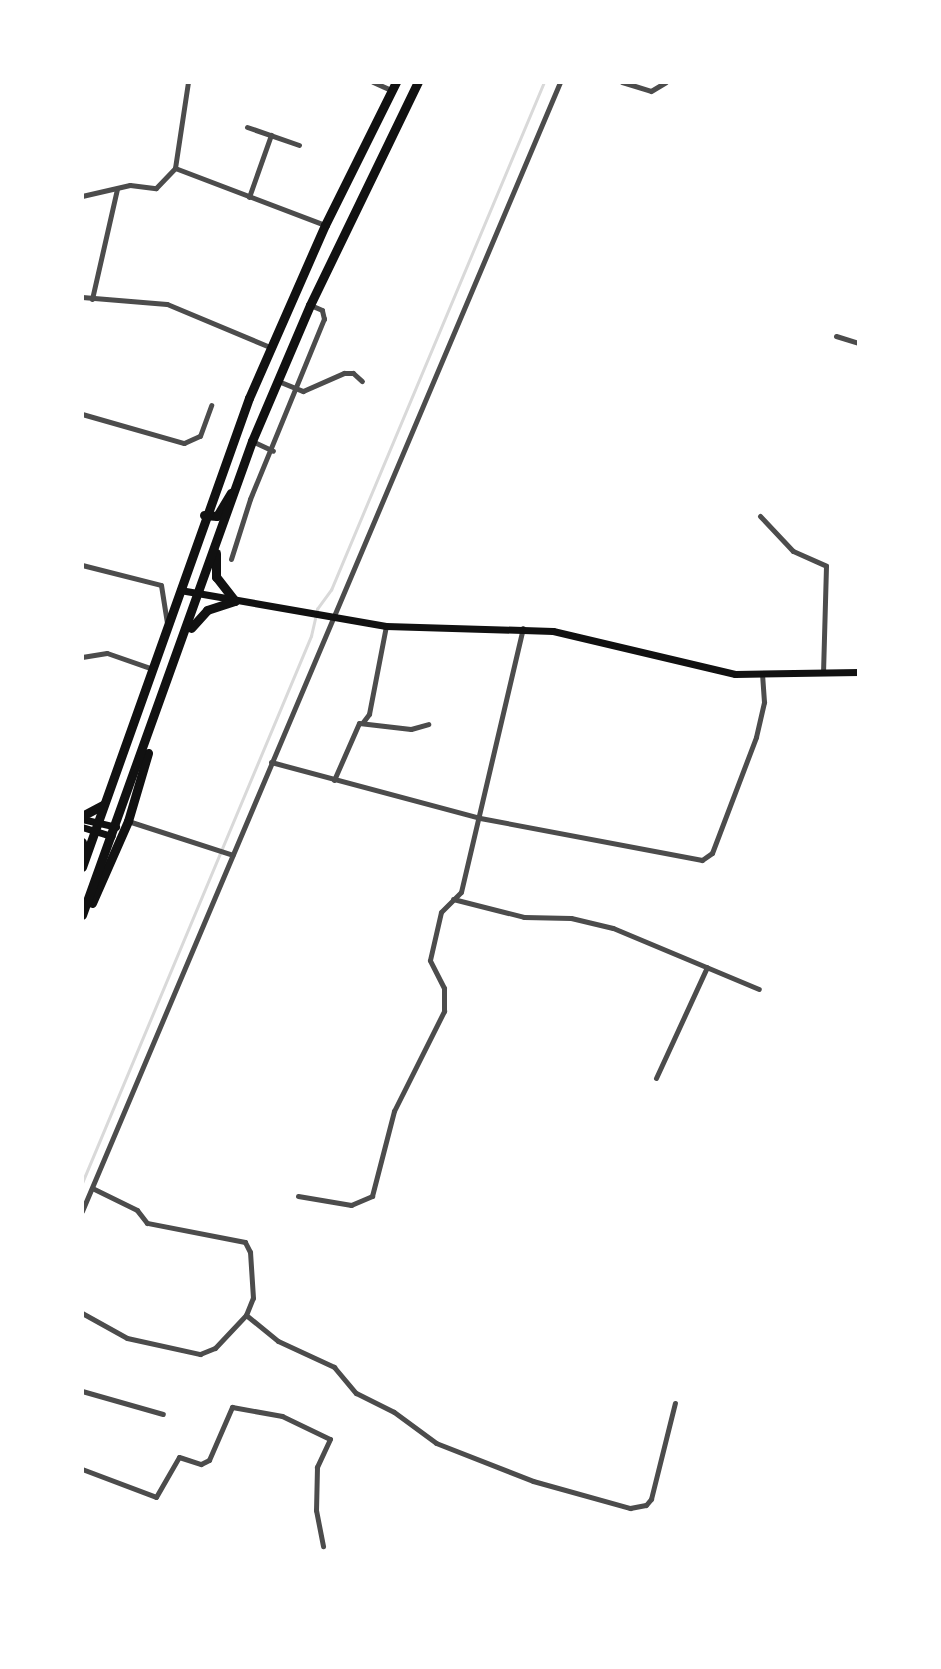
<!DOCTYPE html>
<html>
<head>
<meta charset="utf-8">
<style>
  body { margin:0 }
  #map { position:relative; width:941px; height:1669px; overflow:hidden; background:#fff; font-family:Helvetica,sans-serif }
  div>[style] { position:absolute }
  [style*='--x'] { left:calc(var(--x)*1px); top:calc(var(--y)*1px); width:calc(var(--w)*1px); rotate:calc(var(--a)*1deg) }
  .stream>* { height:2.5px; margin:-1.25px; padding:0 1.25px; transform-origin:1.25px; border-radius:1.25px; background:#d9d9d9 }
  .minor>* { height:5px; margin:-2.5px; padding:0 2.5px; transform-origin:2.5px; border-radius:2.5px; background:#4c4c4c }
  .secondary>* { height:7px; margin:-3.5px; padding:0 3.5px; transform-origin:3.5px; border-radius:3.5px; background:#111 }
  .trunk>* { height:9px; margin:-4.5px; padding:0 4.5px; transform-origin:4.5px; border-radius:4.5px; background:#111 }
  span { translate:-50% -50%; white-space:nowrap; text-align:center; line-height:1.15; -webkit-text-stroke:7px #fff; paint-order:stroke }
  .frame { position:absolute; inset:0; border:84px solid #fff; pointer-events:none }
</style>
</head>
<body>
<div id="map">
  <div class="stream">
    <div style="--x:82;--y:1183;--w:593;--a:-67.28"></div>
    <div style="--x:311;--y:636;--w:28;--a:-77"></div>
    <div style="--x:317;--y:609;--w:24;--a:-54"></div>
    <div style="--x:331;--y:590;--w:551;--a:-67.25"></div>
  </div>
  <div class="minor">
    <div style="--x:188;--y:82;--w:87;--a:98.6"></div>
    <div style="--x:175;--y:168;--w:160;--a:20.8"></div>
    <div style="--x:373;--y:82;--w:20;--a:24"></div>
    <div style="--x:622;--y:82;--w:30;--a:17"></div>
    <div style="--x:651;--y:91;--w:17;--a:-31"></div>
    <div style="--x:247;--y:127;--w:55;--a:19.1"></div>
    <div style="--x:82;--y:196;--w:49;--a:-12.9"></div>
    <div style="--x:130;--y:185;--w:26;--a:7"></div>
    <div style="--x:156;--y:188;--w:28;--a:-46"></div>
    <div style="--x:249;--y:197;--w:66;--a:-70.5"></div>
    <div style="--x:82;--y:297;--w:85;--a:4.7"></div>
    <div style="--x:167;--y:304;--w:112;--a:22.7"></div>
    <div style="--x:92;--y:299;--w:113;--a:-77.2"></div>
    <div style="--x:836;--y:336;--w:24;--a:17"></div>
    <div style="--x:278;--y:381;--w:27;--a:22"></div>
    <div style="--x:303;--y:391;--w:45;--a:-23.7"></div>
    <div style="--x:344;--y:373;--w:9;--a:0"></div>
    <div style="--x:353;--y:373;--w:12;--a:42"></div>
    <div style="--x:82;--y:414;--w:106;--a:15.9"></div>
    <div style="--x:184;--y:443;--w:17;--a:-24"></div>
    <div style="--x:200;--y:436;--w:33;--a:-70"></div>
    <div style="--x:252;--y:441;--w:23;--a:25"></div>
    <div style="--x:760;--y:516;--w:48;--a:46.7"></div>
    <div style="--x:793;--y:551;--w:36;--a:24"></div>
    <div style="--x:826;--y:566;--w:107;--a:91.6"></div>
    <div style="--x:231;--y:559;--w:63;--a:-72.4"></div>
    <div style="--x:250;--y:499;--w:195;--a:-67.7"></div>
    <div style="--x:324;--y:319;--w:9;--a:-103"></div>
    <div style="--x:322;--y:310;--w:13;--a:-157"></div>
    <div style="--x:82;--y:565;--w:81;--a:14.2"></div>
    <div style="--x:161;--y:585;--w:38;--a:81"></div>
    <div style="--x:82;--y:657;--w:25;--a:-9"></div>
    <div style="--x:107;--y:653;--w:49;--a:19.2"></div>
    <div style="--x:363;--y:722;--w:10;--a:-53"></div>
    <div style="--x:369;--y:714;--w:90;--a:-79.1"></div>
    <div style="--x:271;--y:762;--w:216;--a:15"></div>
    <div style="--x:480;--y:818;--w:226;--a:10.7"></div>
    <div style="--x:702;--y:860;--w:12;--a:-35"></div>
    <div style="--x:712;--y:853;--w:124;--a:-69.2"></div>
    <div style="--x:756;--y:737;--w:36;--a:-77"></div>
    <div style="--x:764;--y:702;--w:26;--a:-94"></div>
    <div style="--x:334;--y:780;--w:62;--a:-66.3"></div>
    <div style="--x:359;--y:723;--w:52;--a:6.6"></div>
    <div style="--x:411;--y:729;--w:18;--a:-16"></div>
    <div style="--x:128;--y:821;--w:110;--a:17.9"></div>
    <div style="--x:453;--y:899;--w:73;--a:14.2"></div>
    <div style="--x:524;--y:917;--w:47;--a:1.2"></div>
    <div style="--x:571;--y:918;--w:43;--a:13.4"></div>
    <div style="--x:613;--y:928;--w:158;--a:22.7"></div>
    <div style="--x:656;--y:1078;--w:122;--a:-65.3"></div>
    <div style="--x:298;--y:1196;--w:54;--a:9.6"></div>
    <div style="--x:351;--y:1205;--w:23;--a:-23"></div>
    <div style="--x:372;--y:1196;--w:88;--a:-75.5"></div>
    <div style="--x:394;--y:1111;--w:112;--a:-63.4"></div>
    <div style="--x:444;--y:1011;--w:23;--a:-90"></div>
    <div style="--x:444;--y:988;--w:31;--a:-117"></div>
    <div style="--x:430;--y:960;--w:49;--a:-77.1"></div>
    <div style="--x:441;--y:912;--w:28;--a:-45"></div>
    <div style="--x:461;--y:892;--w:271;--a:-76.8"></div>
    <div style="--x:82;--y:1211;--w:1226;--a:-67.05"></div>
    <div style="--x:82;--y:1313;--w:51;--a:29.1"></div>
    <div style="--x:127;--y:1338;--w:75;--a:12.4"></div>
    <div style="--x:200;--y:1354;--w:16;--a:-22"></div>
    <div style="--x:215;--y:1348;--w:45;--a:-46.8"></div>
    <div style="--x:246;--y:1315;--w:18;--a:-68"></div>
    <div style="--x:253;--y:1298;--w:46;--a:-93.7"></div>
    <div style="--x:250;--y:1252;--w:11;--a:-117"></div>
    <div style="--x:245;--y:1242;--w:100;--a:-169"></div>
    <div style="--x:147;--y:1223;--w:16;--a:-128"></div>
    <div style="--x:137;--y:1210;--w:50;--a:-153.9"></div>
    <div style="--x:246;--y:1315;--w:41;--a:39.1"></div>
    <div style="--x:278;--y:1341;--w:62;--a:24.9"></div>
    <div style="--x:334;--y:1367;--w:34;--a:50"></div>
    <div style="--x:356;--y:1393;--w:42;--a:26.6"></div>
    <div style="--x:394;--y:1412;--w:52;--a:36.4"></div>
    <div style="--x:436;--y:1443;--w:104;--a:21.4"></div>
    <div style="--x:533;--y:1481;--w:101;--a:15.6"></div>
    <div style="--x:630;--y:1508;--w:16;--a:-11"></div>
    <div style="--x:646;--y:1505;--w:8;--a:-50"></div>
    <div style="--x:651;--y:1499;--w:99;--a:-76"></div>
    <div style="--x:82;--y:1391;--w:84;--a:15.9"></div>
    <div style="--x:82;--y:1469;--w:79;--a:20.7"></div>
    <div style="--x:156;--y:1497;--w:46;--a:-60.1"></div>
    <div style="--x:179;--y:1457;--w:23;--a:18"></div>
    <div style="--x:201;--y:1464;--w:9;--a:-27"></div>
    <div style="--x:209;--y:1460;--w:58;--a:-66.5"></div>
    <div style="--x:232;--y:1407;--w:51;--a:10.2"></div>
    <div style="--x:282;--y:1416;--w:53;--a:25.6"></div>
    <div style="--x:330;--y:1439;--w:31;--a:115"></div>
    <div style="--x:317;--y:1467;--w:43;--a:91.3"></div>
    <div style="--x:316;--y:1510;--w:37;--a:79"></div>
  </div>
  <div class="secondary">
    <div style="--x:180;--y:590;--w:209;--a:9.9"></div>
    <div style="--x:386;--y:626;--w:167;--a:1.7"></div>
    <div style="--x:553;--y:631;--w:187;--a:13.3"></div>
    <div style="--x:735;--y:674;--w:124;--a:-0.9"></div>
    <div style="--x:82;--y:819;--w:35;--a:13"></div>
    <div style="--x:82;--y:827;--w:31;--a:17"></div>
  </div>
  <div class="trunk">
    <div style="--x:204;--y:515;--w:13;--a:4"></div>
    <div style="--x:217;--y:516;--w:27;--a:-59"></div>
    <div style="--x:191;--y:628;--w:24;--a:-48"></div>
    <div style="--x:207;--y:610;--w:29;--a:-18"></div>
    <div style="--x:235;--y:601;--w:31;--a:-128"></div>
    <div style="--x:216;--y:577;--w:24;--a:-90"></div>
    <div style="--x:82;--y:816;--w:24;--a:-28"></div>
    <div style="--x:82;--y:842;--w:18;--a:87"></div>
    <div style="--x:82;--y:867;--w:498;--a:-70.4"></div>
    <div style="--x:249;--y:398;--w:189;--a:-66.3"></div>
    <div style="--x:325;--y:225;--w:160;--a:-63.6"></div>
    <div style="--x:92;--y:903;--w:90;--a:-66.3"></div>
    <div style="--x:128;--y:821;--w:71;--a:-73.6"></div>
    <div style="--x:82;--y:915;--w:504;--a:-70.27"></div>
    <div style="--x:252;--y:441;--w:148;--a:-66.9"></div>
    <div style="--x:310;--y:305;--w:248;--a:-64.2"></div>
  </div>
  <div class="frame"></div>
</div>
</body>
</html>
